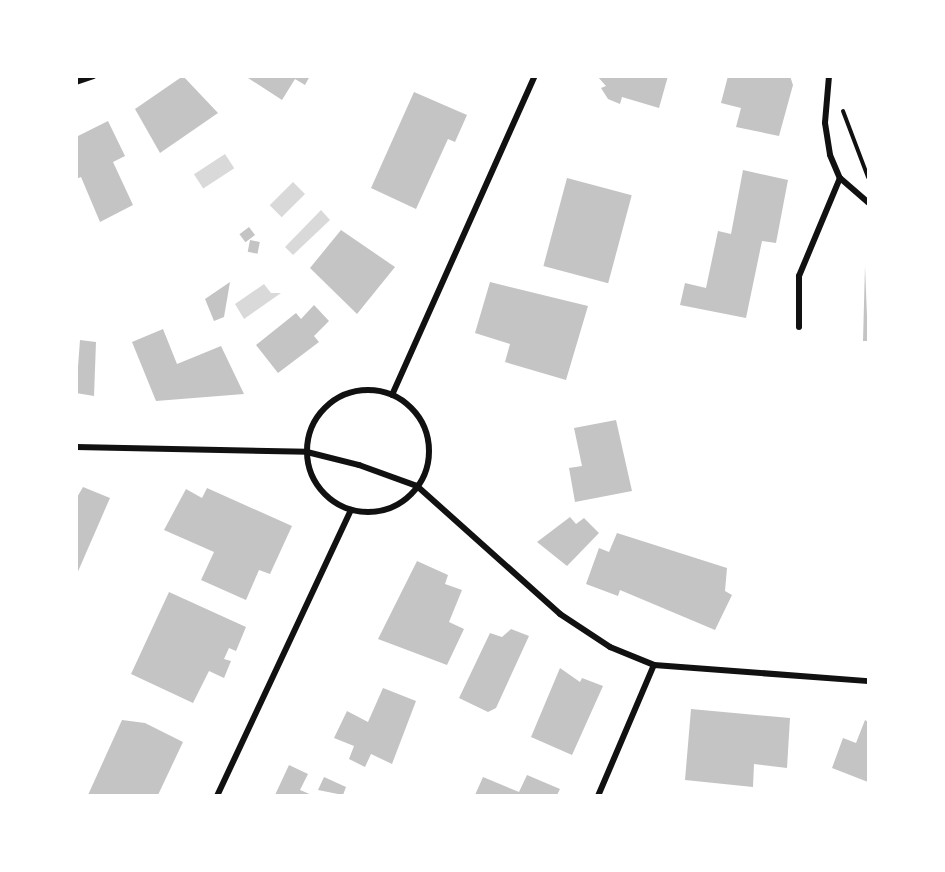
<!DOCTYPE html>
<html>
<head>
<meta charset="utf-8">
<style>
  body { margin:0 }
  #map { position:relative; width:945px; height:872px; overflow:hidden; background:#fff; font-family:Signika,sans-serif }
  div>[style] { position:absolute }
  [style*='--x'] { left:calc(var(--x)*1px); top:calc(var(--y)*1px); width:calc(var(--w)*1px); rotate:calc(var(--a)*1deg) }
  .water>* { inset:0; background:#d9d9d9; transform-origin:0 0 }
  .building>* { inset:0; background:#c4c4c4; transform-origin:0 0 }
  .path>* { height:4px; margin:-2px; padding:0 2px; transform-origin:2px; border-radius:2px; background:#111 }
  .minor>* { height:6px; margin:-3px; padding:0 3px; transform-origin:3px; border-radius:3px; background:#111 }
  .minor>.ring { margin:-3px; padding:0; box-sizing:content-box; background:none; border:6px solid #111; border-radius:50% }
  span { translate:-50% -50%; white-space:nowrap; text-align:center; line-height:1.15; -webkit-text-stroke:6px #fff; paint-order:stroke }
  .frame { position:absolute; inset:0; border:78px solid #fff; pointer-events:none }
</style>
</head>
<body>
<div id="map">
  <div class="water">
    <div style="left:225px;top:154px;width:17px;height:37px;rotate:57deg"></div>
    <div style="left:293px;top:182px;width:17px;height:33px;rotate:45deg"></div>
    <div style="clip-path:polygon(321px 210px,330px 220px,293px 255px,285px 247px)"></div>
    <div style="clip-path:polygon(264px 284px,271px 293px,281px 293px,244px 319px,235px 304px)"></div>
  </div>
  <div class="building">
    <div style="clip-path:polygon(183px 76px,218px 113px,160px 153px,135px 109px)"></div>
    <div style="clip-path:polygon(245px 76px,310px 76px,305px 85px,295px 79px,282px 100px)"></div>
    <div style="clip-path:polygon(597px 76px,668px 76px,659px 108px,622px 97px,620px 104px,608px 99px,601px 88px,606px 86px)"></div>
    <div style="clip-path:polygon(728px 76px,790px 76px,793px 85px,779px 136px,736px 127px,741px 108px,721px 103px)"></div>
    <div style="clip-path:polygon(414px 92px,467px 115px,455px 142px,448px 139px,416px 209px,371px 188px)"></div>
    <div style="clip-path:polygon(108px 121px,125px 156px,113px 162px,133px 205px,100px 222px,81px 177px,76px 179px,76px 137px)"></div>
    <div style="clip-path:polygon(743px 170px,788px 180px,776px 243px,762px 241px,746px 318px,680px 305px,685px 283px,706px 288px,718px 231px,731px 234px)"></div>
    <div style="left:567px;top:178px;width:67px;height:91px;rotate:15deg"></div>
    <div style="left:249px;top:227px;width:10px;height:12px;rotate:53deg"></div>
    <div style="clip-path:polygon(341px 230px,395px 267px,357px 314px,310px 268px)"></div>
    <div style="left:250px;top:240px;width:10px;height:12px;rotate:11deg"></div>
    <div style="clip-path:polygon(865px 266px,868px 341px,863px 341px)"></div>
    <div style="clip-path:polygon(230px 282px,224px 317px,214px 321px,205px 299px)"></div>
    <div style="clip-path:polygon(490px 282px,588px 306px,566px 380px,505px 362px,510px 344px,475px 333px)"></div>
    <div style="clip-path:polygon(314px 305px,329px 321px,314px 336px,319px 342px,278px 373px,256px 345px,296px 313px,301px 319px)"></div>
    <div style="clip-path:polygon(163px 329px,177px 364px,221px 346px,244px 394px,156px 401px,132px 342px)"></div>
    <div style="clip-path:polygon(80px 340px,96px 342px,94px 396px,76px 393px)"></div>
    <div style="clip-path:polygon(616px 420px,632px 491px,575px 502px,569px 468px,582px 466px,574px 428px)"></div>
    <div style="clip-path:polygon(83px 487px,110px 498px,76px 576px,76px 499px)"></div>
    <div style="clip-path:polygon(207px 488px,292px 526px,270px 574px,259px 570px,246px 600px,201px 580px,214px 552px,164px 530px,186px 489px,202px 498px)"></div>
    <div style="clip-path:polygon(570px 517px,576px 524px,584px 518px,599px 533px,567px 566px,537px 542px)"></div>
    <div style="clip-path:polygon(617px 533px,727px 568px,725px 591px,732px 595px,715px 630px,620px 590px,618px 596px,586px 584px,599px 548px,609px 552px)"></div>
    <div style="clip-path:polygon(417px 561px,448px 575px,445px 584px,462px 590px,449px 622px,464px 629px,447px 665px,378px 639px)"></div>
    <div style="clip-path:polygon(169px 592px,246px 627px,236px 651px,229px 648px,224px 659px,231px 661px,224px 678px,209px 671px,193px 703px,131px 674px)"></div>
    <div style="clip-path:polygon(511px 629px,529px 636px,496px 708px,488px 712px,459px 698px,490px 633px,502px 637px)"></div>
    <div style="clip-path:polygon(560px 668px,580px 682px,582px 678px,603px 686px,572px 755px,531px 737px)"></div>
    <div style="clip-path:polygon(383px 688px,416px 701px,392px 764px,371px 754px,365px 767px,349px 759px,354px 746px,334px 738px,347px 711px,368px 722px)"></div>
    <div style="clip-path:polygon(691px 709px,790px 718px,787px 768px,754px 764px,753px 787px,685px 780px)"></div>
    <div style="clip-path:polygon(122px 720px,145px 723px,183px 742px,158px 795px,88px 795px)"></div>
    <div style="clip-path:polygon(865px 720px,868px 722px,868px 782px,832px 768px,843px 738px,856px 743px)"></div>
    <div style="clip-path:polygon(289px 765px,308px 774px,300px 790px,312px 795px,275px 795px)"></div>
    <div style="clip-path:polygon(527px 775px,560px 789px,557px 795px,475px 795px,483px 777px,519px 792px)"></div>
    <div style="clip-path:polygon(324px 777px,346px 787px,343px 795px,318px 790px)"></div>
  </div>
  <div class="path">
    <div style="--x:843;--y:111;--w:71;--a:69.3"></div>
  </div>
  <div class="minor">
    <div style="--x:829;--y:76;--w:47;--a:94.9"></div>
    <div style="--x:825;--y:123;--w:32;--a:81"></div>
    <div style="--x:830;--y:155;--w:25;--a:67"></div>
    <div style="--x:840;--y:178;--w:37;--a:41"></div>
    <div style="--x:76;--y:82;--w:18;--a:-19"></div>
    <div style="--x:799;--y:327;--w:51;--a:-90"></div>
    <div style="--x:799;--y:276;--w:106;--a:-67.3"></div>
    <div class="ring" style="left:307px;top:390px;width:116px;height:116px"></div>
    <div style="--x:392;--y:395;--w:350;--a:-65.9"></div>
    <div style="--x:76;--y:447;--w:231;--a:1.2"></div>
    <div style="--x:307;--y:452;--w:54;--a:14"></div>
    <div style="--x:359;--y:465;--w:62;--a:19.9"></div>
    <div style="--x:417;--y:486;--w:192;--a:41.8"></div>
    <div style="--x:560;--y:614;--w:60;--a:33.4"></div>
    <div style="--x:610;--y:647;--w:48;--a:22.2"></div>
    <div style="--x:654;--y:665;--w:215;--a:4.3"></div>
    <div style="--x:217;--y:796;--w:316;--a:-64.9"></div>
    <div style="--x:598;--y:796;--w:142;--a:-66.9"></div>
  </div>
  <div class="frame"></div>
</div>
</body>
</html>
